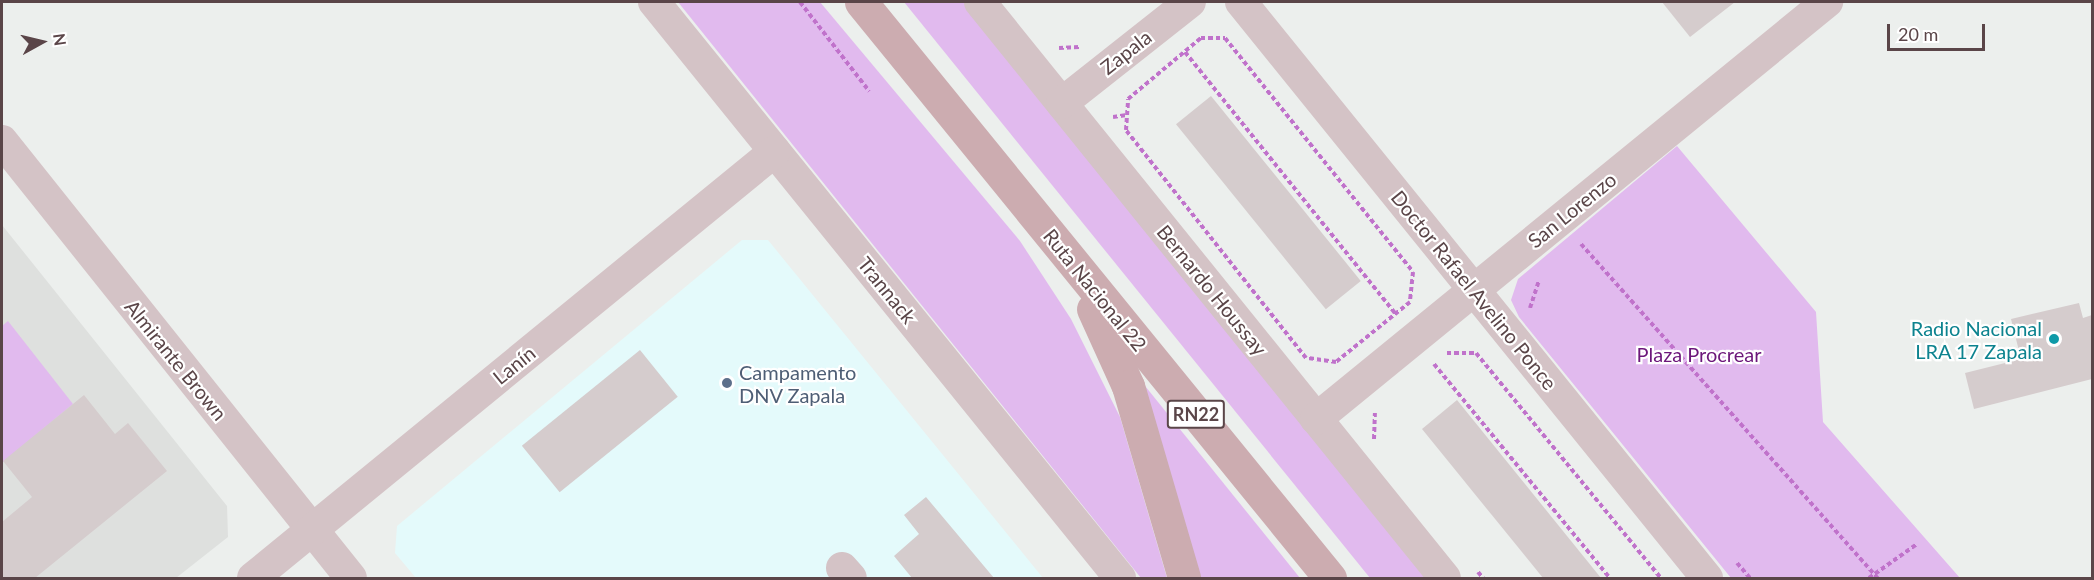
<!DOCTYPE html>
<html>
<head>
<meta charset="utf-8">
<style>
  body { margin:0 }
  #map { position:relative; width:2094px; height:580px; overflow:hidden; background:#ecefed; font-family:Lato,sans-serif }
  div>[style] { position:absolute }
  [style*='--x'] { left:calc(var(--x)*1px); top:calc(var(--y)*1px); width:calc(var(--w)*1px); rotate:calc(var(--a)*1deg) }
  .commercial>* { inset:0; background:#e4fafb }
  .education>* { inset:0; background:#dee0de }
  .green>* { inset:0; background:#e1baee }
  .building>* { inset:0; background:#d5cccd; transform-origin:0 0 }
  .path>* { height:4px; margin-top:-2px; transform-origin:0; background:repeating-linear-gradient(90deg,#c072cb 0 4.5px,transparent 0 7.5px) }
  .minor>* { height:32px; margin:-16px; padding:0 16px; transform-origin:16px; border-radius:16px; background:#d4c3c6 }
  .major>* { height:33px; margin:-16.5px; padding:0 16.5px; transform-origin:16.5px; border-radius:16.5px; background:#ccacb0 }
  .dots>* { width:16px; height:16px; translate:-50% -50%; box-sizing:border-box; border:3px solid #fff; border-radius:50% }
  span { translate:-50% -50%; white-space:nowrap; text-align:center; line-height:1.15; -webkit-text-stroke:4.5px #fff; paint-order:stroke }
  .shield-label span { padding:2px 4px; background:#fff; border:2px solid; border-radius:4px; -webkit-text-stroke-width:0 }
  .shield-label { font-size:18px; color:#5a4548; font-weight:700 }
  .street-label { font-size:20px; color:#5a4548 }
  .culture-label { font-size:20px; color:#0d838f }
  .right { translate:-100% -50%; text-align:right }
  .park-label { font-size:20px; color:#6c177a }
  .service-label { font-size:20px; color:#4e5e75 }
  .left { translate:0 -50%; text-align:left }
  .frame { position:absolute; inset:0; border:3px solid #5a4548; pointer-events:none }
  .north { position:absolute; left:12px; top:12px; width:60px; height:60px; -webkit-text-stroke:4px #fff; paint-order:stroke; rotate:82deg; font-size:16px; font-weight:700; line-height:24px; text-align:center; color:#5a4548 }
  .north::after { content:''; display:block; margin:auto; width:21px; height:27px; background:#5a4548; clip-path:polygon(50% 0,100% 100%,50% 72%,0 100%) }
  .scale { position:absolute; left:1887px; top:24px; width:98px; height:27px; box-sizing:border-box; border:3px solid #5a4548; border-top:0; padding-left:8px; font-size:18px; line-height:21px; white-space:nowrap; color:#5a4548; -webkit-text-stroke:4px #fff; paint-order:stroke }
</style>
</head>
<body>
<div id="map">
  <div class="commercial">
    <div style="clip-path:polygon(742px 240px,768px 240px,1043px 578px,416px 578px,395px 553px,397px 526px)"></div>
  </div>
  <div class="education">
    <div style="clip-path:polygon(2px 225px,227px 506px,228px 537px,176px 578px,2px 578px)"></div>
  </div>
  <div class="green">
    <div style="clip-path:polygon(678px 2px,820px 2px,1020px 241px,1071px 319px,1120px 417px,1167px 578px,1141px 578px)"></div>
    <div style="clip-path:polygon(904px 2px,964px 2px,1426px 578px,1370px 578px)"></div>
    <div style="clip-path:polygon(1677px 146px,1816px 312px,1823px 422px,1960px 578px,1731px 578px,1519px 317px,1511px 300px,1518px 279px)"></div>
    <div style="clip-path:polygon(8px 321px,73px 404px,2px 463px,2px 326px)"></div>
    <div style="clip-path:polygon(1133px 371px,1300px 578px,1195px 578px)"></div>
  </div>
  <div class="building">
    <div style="clip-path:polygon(1662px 2px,1735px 2px,1690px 37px)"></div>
    <div style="left:1211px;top:96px;width:238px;height:45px;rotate:51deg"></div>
    <div style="clip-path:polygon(2079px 303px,2083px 318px,2092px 315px,2092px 379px,1974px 409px,1965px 373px,2021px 359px,2011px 319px)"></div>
    <div style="left:640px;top:350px;width:60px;height:152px;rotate:51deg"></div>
    <div style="clip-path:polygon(84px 395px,115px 434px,128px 423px,167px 471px,35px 578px,2px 578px,2px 522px,32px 497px,3px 461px)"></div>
    <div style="clip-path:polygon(1457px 400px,1601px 578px,1543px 578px,1422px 429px)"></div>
    <div style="clip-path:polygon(926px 497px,994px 578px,912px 578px,894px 556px,919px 534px,904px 515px)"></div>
  </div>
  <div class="path">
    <div style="--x:800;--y:2;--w:113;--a:52.2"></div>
    <div style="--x:1201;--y:38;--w:24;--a:0"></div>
    <div style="--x:1225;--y:38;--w:300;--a:51.2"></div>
    <div style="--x:1413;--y:272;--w:30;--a:96"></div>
    <div style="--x:1410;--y:302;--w:95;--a:141"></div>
    <div style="--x:1336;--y:362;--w:30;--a:-172"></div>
    <div style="--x:1306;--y:358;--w:290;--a:-128.3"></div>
    <div style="--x:1126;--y:130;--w:31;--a:-86"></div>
    <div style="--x:1128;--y:99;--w:95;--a:-39.9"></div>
    <div style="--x:1059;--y:48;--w:20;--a:-3"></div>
    <div style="--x:1185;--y:52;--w:335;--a:51.2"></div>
    <div style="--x:1113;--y:117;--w:14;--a:-8"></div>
    <div style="--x:1581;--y:244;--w:447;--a:48.4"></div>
    <div style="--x:1530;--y:308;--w:28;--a:-72"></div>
    <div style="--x:1447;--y:353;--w:29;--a:0"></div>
    <div style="--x:1476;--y:353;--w:291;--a:50.6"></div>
    <div style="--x:1434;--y:364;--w:277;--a:50.6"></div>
    <div style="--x:1374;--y:439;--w:26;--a:-88"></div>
    <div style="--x:1737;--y:563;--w:20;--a:49"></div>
    <div style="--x:1478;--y:572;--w:8;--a:50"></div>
    <div style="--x:1869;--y:578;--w:59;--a:-35.3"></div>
  </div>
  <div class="minor">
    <div style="--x:654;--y:2;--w:741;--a:51.03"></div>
    <div style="--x:980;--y:2;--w:740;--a:51.09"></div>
    <div style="--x:1241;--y:2;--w:741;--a:51.03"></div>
    <div style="--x:1062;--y:103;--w:163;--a:-38.3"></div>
    <div style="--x:2;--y:141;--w:559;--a:51.39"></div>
    <div style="--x:1316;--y:419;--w:660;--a:-39.22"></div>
    <div style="--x:842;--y:568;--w:13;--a:48"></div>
    <div style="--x:253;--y:578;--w:674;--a:-39.28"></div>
  </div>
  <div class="major">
    <div style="--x:861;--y:2;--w:743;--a:50.85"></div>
    <div style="--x:1093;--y:309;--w:85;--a:65.6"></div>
    <div style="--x:1128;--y:386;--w:200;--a:73.7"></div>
  </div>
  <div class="dots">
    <div style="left:2054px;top:339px;background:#0f9aa8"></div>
    <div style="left:727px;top:383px;background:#5c6f8a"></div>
  </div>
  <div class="shield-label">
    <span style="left:1196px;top:414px">RN22</span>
  </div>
  <div class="street-label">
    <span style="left:1126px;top:52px;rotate:-38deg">Zapala</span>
    <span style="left:1572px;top:210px;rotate:-39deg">San Lorenzo</span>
    <span style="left:887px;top:290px;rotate:51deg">Trannack</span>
    <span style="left:1095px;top:290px;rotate:51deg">Ruta Nacional 22</span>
    <span style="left:1212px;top:290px;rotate:51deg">Bernardo Houssay</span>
    <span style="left:1474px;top:290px;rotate:51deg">Doctor Rafael Avelino Ponce</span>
    <span style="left:176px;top:360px;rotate:51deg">Almirante Brown</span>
    <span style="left:514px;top:365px;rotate:-39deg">Lanín</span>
  </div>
  <div class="culture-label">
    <span class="right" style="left:2042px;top:340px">Radio Nacional<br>LRA 17 Zapala</span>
  </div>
  <div class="park-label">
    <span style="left:1699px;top:354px">Plaza Procrear</span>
  </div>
  <div class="service-label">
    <span class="left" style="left:739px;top:384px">Campamento<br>DNV Zapala</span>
  </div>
  <div class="frame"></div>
  <div class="north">N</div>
  <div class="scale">20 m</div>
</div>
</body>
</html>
